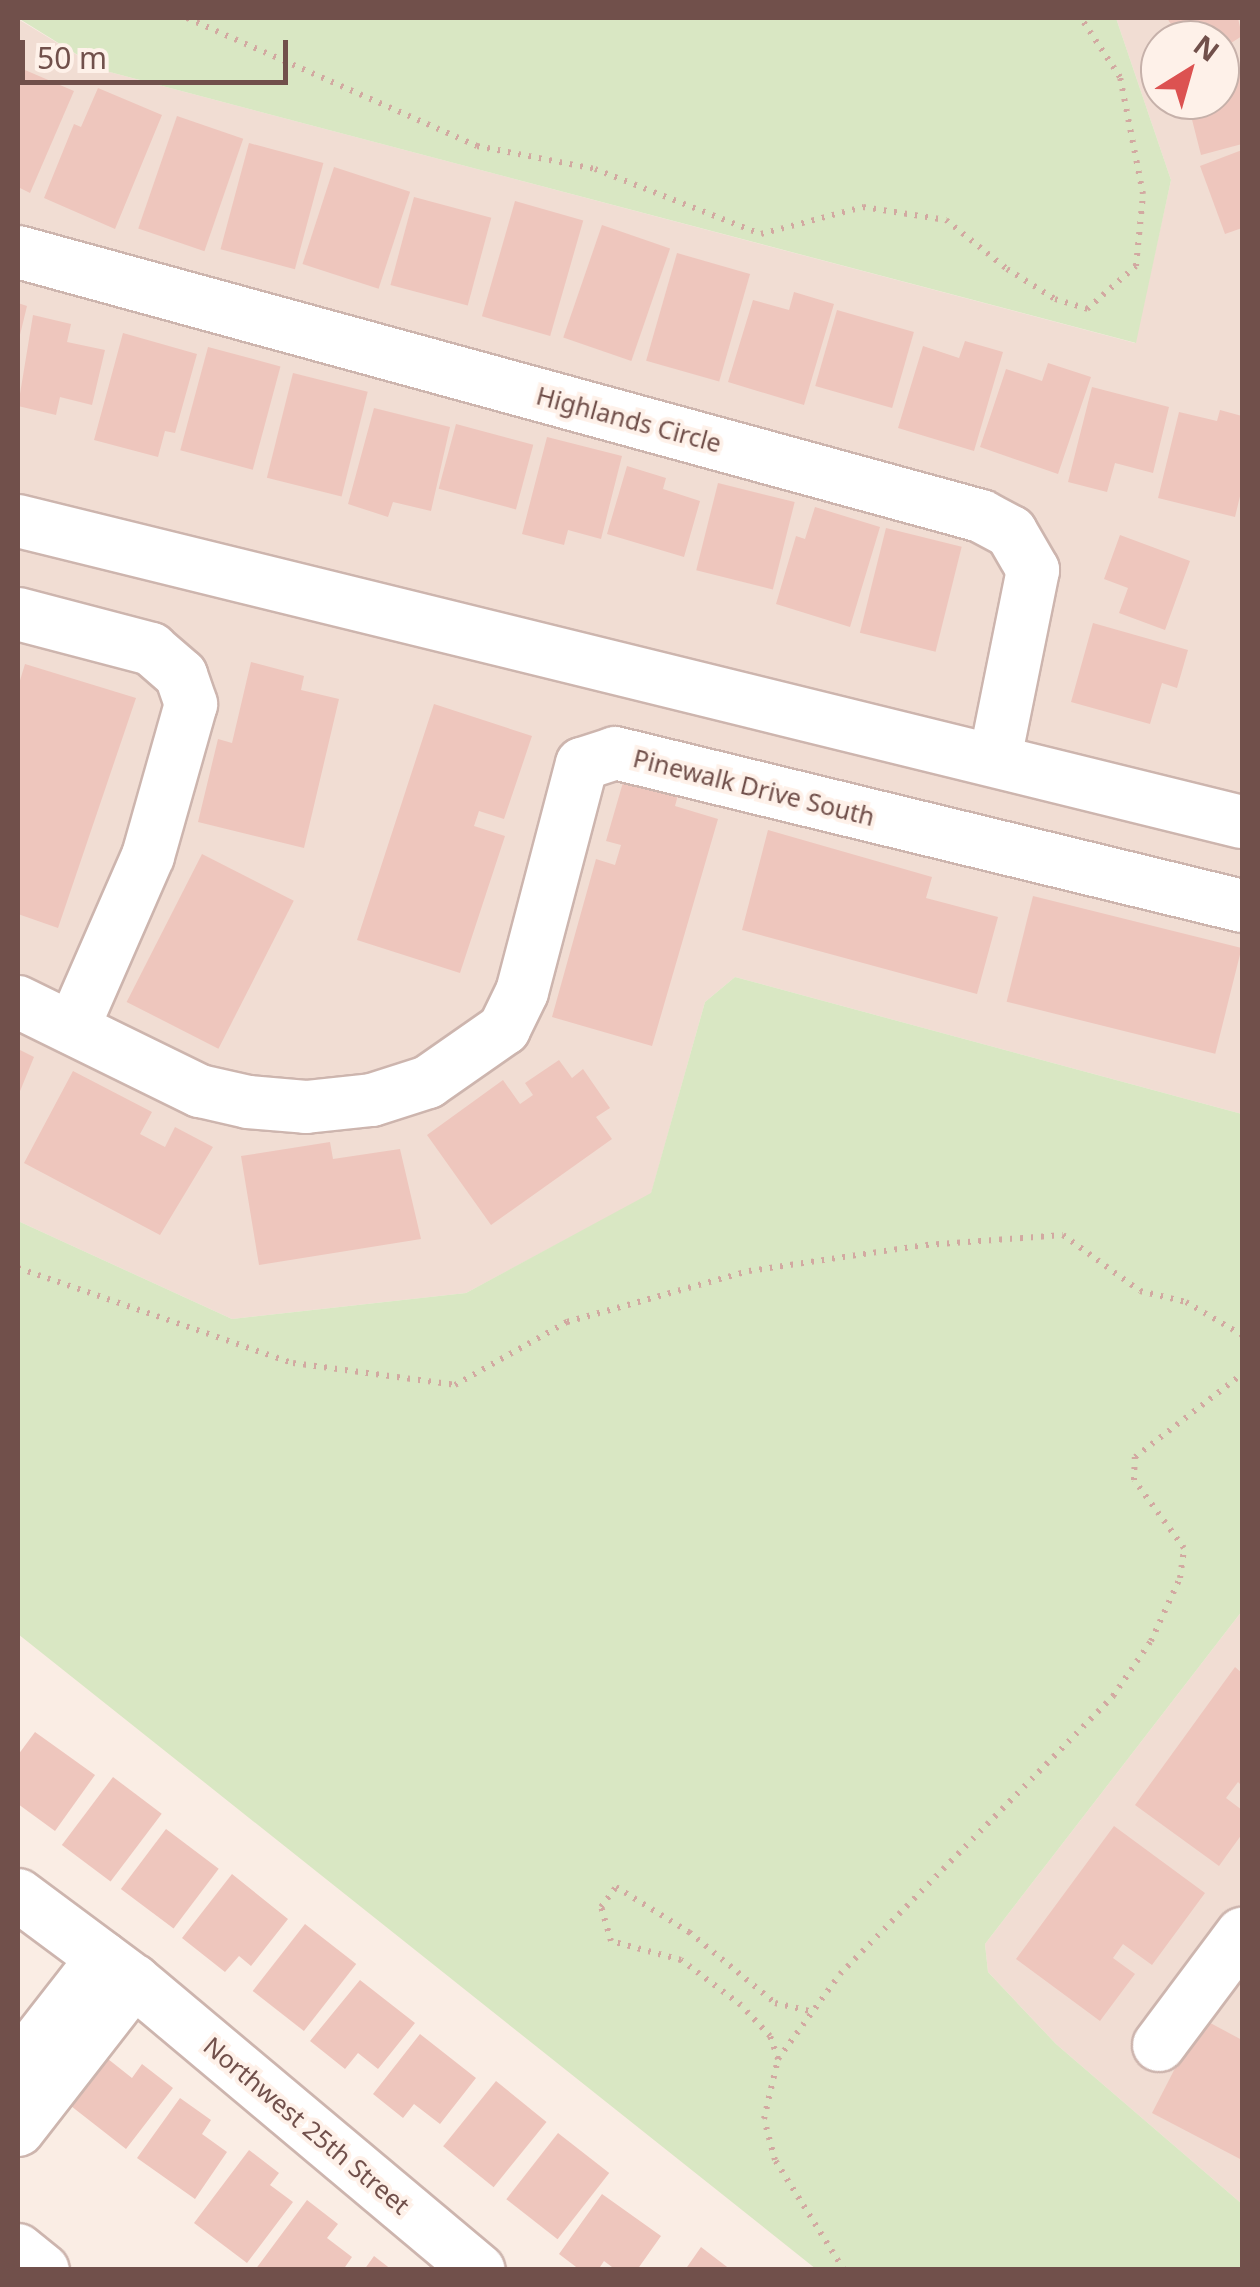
<!DOCTYPE html>
<html>
<head>
<meta charset="utf-8">
<style>
  body { margin:0 }
  #map { position:relative; width:1260px; height:2287px; overflow:hidden; background:#faede4; font-family:"Noto Sans",sans-serif }
  div>[style] { position:absolute }
  [style*='--x'] { left:calc(var(--x)*1px); top:calc(var(--y)*1px); width:calc(var(--w)*1px); rotate:calc(var(--a)*1deg) }
  .residential>* { inset:0; background:#f1ddd3 }
  .green>* { inset:0; background:#d9e7c3 }
  .building>* { inset:0; background:#eec6bd; transform-origin:0 0 }
  .path>* { height:6px; margin-top:-3px; transform-origin:0; background:repeating-linear-gradient(90deg,#d2a9a1 0 2.5px,transparent 0 10.5px) }
  .roads { filter:drop-shadow(2px 0 #cdb5ae) drop-shadow(-2px 0 #cdb5ae) drop-shadow(0 2px #cdb5ae) drop-shadow(0 -2px #cdb5ae) }
  .minor>* { height:52px; margin:-26px; padding:0 26px; transform-origin:26px; border-radius:26px; background:#fff }
  span { translate:-50% -50%; white-space:nowrap; text-align:center; line-height:1.15; -webkit-text-stroke:8px #fef1e9; paint-order:stroke }
  .street-label { font-size:25px; color:#71504b }
  .frame { position:absolute; inset:0; border:20px solid #71504b; pointer-events:none }
  .north { position:absolute; left:1140px; top:20px; width:100px; height:100px; box-sizing:border-box; background:#fef1e9; border:2px solid #c6b1aa; border-radius:50%; rotate:37deg; font-size:28px; font-weight:700; line-height:40px; text-align:center; color:#71504b }
  .north::after { content:''; display:block; margin:auto; width:35px; height:45px; background:#dc5251; clip-path:polygon(50% 0,100% 100%,50% 72%,0 100%) }
  .scale { position:absolute; left:20px; top:40px; width:268px; height:45px; box-sizing:border-box; border:5px solid #71504b; border-top:0; padding-left:12px; font-size:30px; line-height:35px; white-space:nowrap; color:#71504b; -webkit-text-stroke:8px #fef1e9; paint-order:stroke }
</style>
</head>
<body>
<div id="map">
  <div class="residential">
    <div style="clip-path:polygon(evenodd,1116px 18px,1242px 18px,1242px 1114px,735px 977px,705px 1002px,651px 1194px,466px 1293px,232px 1319px,18px 1221px,18px 19px,102px 70px,1135px 343px,1171px 180px,1116px 18px,1160px 40px,1220px 40px,1220px 100px,1160px 100px,1160px 40px)"></div>
    <div style="clip-path:polygon(1242px 1611px,1242px 2204px,1056px 2044px,988px 1972px,985px 1944px)"></div>
  </div>
  <div class="green">
    <div style="clip-path:polygon(18px 18px,1116px 18px,1171px 180px,1136px 343px,102px 70px)"></div>
    <div style="clip-path:polygon(735px 977px,1242px 1114px,1242px 1611px,985px 1944px,988px 1972px,1056px 2044px,1242px 2204px,1242px 2269px,816px 2269px,18px 1634px,18px 1221px,232px 1319px,466px 1293px,651px 1193px,705px 1002px)"></div>
  </div>
  <div class="building">
    <div style="clip-path:polygon(1167px 18px,1238px 18px,1242px 36px,1220px 50px,1220px 40px,1181px 40px)"></div>
    <div style="clip-path:polygon(18px 67px,74px 91px,30px 193px,18px 187px)"></div>
    <div style="clip-path:polygon(1242px 72px,1242px 144px,1201px 155px,1187px 100px,1220px 100px,1220px 78px)"></div>
    <div style="clip-path:polygon(98px 88px,162px 115px,115px 229px,44px 198px,74px 124px,81px 127px)"></div>
    <div style="left:177px;top:116px;width:70px;height:119px;rotate:19deg"></div>
    <div style="left:249px;top:143px;width:77px;height:110px;rotate:15deg"></div>
    <div style="clip-path:polygon(1242px 150px,1242px 228px,1225px 234px,1200px 166px)"></div>
    <div style="left:334px;top:167px;width:80px;height:102px;rotate:18deg"></div>
    <div style="left:414px;top:197px;width:80px;height:91px;rotate:15deg"></div>
    <div style="left:515px;top:201px;width:71px;height:120px;rotate:16deg"></div>
    <div style="left:602px;top:225px;width:72px;height:119px;rotate:19deg"></div>
    <div style="left:677px;top:253px;width:76px;height:112px;rotate:16deg"></div>
    <div style="clip-path:polygon(794px 292px,834px 304px,804px 405px,728px 382px,753px 300px,789px 310px)"></div>
    <div style="clip-path:polygon(18px 303px,27px 306px,19px 339px,18px 339px)"></div>
    <div style="left:837px;top:310px;width:80px;height:79px;rotate:16deg"></div>
    <div style="clip-path:polygon(33px 315px,71px 324px,67px 342px,105px 350px,92px 405px,60px 397px,56px 415px,18px 406px)"></div>
    <div style="clip-path:polygon(123px 333px,197px 354px,175px 433px,165px 431px,158px 457px,94px 440px)"></div>
    <div style="clip-path:polygon(965px 341px,1003px 352px,974px 451px,898px 428px,923px 346px,959px 358px)"></div>
    <div style="left:208px;top:347px;width:75px;height:107px;rotate:15deg"></div>
    <div style="clip-path:polygon(1048px 363px,1091px 377px,1058px 474px,980px 447px,1006px 369px,1042px 381px)"></div>
    <div style="left:293px;top:373px;width:77px;height:108px;rotate:14deg"></div>
    <div style="clip-path:polygon(1092px 387px,1169px 407px,1153px 473px,1115px 463px,1107px 492px,1068px 482px)"></div>
    <div style="clip-path:polygon(374px 408px,450px 427px,431px 511px,393px 502px,388px 517px,348px 504px)"></div>
    <div style="clip-path:polygon(1220px 410px,1242px 416px,1242px 488px,1235px 517px,1158px 498px,1179px 412px,1217px 421px)"></div>
    <div style="left:456px;top:424px;width:80px;height:67px;rotate:15deg"></div>
    <div style="clip-path:polygon(547px 437px,622px 456px,601px 539px,568px 530px,564px 545px,522px 534px)"></div>
    <div style="clip-path:polygon(627px 466px,666px 478px,663px 489px,700px 501px,684px 557px,607px 534px)"></div>
    <div style="left:718px;top:483px;width:79px;height:90px;rotate:14deg"></div>
    <div style="clip-path:polygon(815px 507px,880px 527px,850px 627px,776px 604px,796px 536px,805px 539px)"></div>
    <div style="left:886px;top:528px;width:78px;height:108px;rotate:14deg"></div>
    <div style="clip-path:polygon(1120px 535px,1190px 561px,1165px 630px,1119px 613px,1128px 588px,1104px 579px)"></div>
    <div style="clip-path:polygon(1093px 623px,1188px 650px,1177px 688px,1162px 683px,1150px 724px,1071px 702px)"></div>
    <div style="clip-path:polygon(251px 662px,304px 676px,301px 690px,339px 699px,304px 848px,198px 822px,218px 739px,232px 743px)"></div>
    <div style="clip-path:polygon(25px 664px,136px 698px,58px 928px,18px 914px,18px 687px)"></div>
    <div style="clip-path:polygon(434px 704px,532px 736px,504px 819px,479px 811px,474px 826px,505px 836px,460px 973px,357px 940px)"></div>
    <div style="clip-path:polygon(624px 779px,678px 795px,675px 806px,718px 819px,652px 1046px,552px 1017px,596px 859px,615px 865px,621px 845px,606px 841px)"></div>
    <div style="clip-path:polygon(768px 830px,932px 877px,926px 898px,998px 917px,977px 994px,742px 930px)"></div>
    <div style="left:202px;top:854px;width:103px;height:166px;rotate:27deg"></div>
    <div style="left:1033px;top:896px;width:215px;height:109px;rotate:14deg"></div>
    <div style="clip-path:polygon(18px 1049px,34px 1057px,18px 1096px)"></div>
    <div style="clip-path:polygon(559px 1060px,572px 1078px,583px 1069px,610px 1108px,596px 1117px,612px 1139px,491px 1225px,427px 1135px,503px 1080px,520px 1104px,533px 1095px,525px 1083px)"></div>
    <div style="clip-path:polygon(73px 1071px,152px 1112px,140px 1134px,165px 1147px,175px 1127px,213px 1147px,160px 1235px,24px 1163px)"></div>
    <div style="clip-path:polygon(330px 1142px,333px 1159px,400px 1149px,421px 1239px,259px 1265px,241px 1156px)"></div>
    <div style="clip-path:polygon(1235px 1667px,1242px 1673px,1242px 1786px,1238px 1782px,1226px 1798px,1242px 1810px,1242px 1834px,1219px 1866px,1135px 1805px)"></div>
    <div style="clip-path:polygon(35px 1732px,95px 1775px,55px 1831px,18px 1804px,18px 1755px)"></div>
    <div style="left:113px;top:1777px;width:61px;height:85px;rotate:37deg"></div>
    <div style="clip-path:polygon(1114px 1826px,1205px 1893px,1152px 1965px,1123px 1944px,1113px 1958px,1135px 1974px,1100px 2021px,1016px 1959px)"></div>
    <div style="left:166px;top:1829px;width:66px;height:75px;rotate:37deg"></div>
    <div style="clip-path:polygon(232px 1874px,288px 1919px,251px 1966px,239px 1956px,225px 1972px,182px 1938px)"></div>
    <div style="left:305px;top:1924px;width:65px;height:85px;rotate:38deg"></div>
    <div style="clip-path:polygon(360px 1980px,415px 2023px,378px 2069px,358px 2053px,345px 2069px,310px 2041px)"></div>
    <div style="clip-path:polygon(1201px 2018px,1242px 2040px,1242px 2160px,1152px 2113px)"></div>
    <div style="clip-path:polygon(420px 2034px,476px 2078px,440px 2124px,414px 2104px,403px 2118px,373px 2094px)"></div>
    <div style="clip-path:polygon(108px 2059px,132px 2078px,142px 2064px,173px 2088px,126px 2149px,71px 2106px)"></div>
    <div style="left:496px;top:2081px;width:65px;height:84px;rotate:39deg"></div>
    <div style="clip-path:polygon(180px 2098px,211px 2120px,202px 2134px,227px 2152px,195px 2199px,137px 2158px)"></div>
    <div style="left:558px;top:2133px;width:65px;height:84px;rotate:38deg"></div>
    <div style="clip-path:polygon(249px 2150px,279px 2173px,270px 2185px,293px 2202px,247px 2263px,194px 2223px)"></div>
    <div style="clip-path:polygon(602px 2194px,661px 2236px,637px 2270px,616px 2270px,604px 2261px,598px 2270px,580px 2270px,559px 2254px)"></div>
    <div style="clip-path:polygon(307px 2200px,338px 2224px,327px 2238px,352px 2257px,343px 2270px,255px 2270px)"></div>
    <div style="clip-path:polygon(701px 2247px,731px 2270px,685px 2270px)"></div>
    <div style="clip-path:polygon(374px 2256px,392px 2270px,364px 2270px)"></div>
  </div>
  <div class="path">
    <div style="--x:187;--y:18;--w:317;--a:23.8"></div>
    <div style="--x:477;--y:146;--w:120;--a:11"></div>
    <div style="--x:595;--y:169;--w:178;--a:21.4"></div>
    <div style="--x:761;--y:234;--w:106;--a:-14.8"></div>
    <div style="--x:863;--y:207;--w:84;--a:8.9"></div>
    <div style="--x:946;--y:220;--w:78;--a:38.8"></div>
    <div style="--x:1007;--y:269;--w:57;--a:32"></div>
    <div style="--x:1055;--y:299;--w:34;--a:17"></div>
    <div style="--x:1087;--y:309;--w:65;--a:-41.3"></div>
    <div style="--x:1136;--y:266;--w:72;--a:-84.4"></div>
    <div style="--x:1143;--y:194;--w:119;--a:-101.1"></div>
    <div style="--x:1120;--y:77;--w:71;--a:-123.5"></div>
    <div style="--x:18;--y:1268;--w:291;--a:19.1"></div>
    <div style="--x:293;--y:1363;--w:163;--a:7.7"></div>
    <div style="--x:455;--y:1385;--w:129;--a:-29.4"></div>
    <div style="--x:567;--y:1322;--w:189;--a:-15.7"></div>
    <div style="--x:749;--y:1271;--w:179;--a:-8.4"></div>
    <div style="--x:926;--y:1245;--w:137;--a:-4.2"></div>
    <div style="--x:1063;--y:1235;--w:95;--a:36"></div>
    <div style="--x:1140;--y:1291;--w:47;--a:13.4"></div>
    <div style="--x:1186;--y:1302;--w:65;--a:30.5"></div>
    <div style="--x:778;--y:2059;--w:24;--a:-109"></div>
    <div style="--x:770;--y:2036;--w:42;--a:-133.1"></div>
    <div style="--x:741;--y:2005;--w:75;--a:-143.1"></div>
    <div style="--x:681;--y:1960;--w:73;--a:-164.8"></div>
    <div style="--x:611;--y:1941;--w:35;--a:-106"></div>
    <div style="--x:601;--y:1907;--w:25;--a:-53"></div>
    <div style="--x:616;--y:1887;--w:86;--a:31.7"></div>
    <div style="--x:689;--y:1932;--w:112;--a:39.5"></div>
    <div style="--x:775;--y:2003;--w:37;--a:13"></div>
    <div style="--x:844;--y:2270;--w:130;--a:-122.1"></div>
    <div style="--x:775;--y:2160;--w:42;--a:-105"></div>
    <div style="--x:764;--y:2119;--w:62;--a:-76.9"></div>
    <div style="--x:778;--y:2059;--w:105;--a:-53.9"></div>
    <div style="--x:840;--y:1974;--w:390;--a:-45.5"></div>
    <div style="--x:1113;--y:1696;--w:67;--a:-55.4"></div>
    <div style="--x:1151;--y:1641;--w:69;--a:-65.3"></div>
    <div style="--x:1180;--y:1578;--w:30;--a:-82"></div>
    <div style="--x:1184;--y:1548;--w:84;--a:-126.3"></div>
    <div style="--x:1134;--y:1480;--w:23;--a:-88"></div>
    <div style="--x:1135;--y:1457;--w:135;--a:-37.8"></div>
  </div>
  <div class="roads">
    <div class="minor">
      <div style="--x:18;--y:252;--w:999;--a:15.33"></div>
      <div style="--x:981;--y:516;--w:34;--a:28"></div>
      <div style="--x:1011;--y:532;--w:44;--a:59.9"></div>
      <div style="--x:1033;--y:570;--w:192;--a:101.4"></div>
      <div style="--x:18;--y:521;--w:1260;--a:13.82"></div>
      <div style="--x:18;--y:614;--w:138;--a:14.7"></div>
      <div style="--x:151;--y:649;--w:40;--a:41"></div>
      <div style="--x:181;--y:675;--w:31;--a:71"></div>
      <div style="--x:191;--y:704;--w:158;--a:105.8"></div>
      <div style="--x:148;--y:856;--w:188;--a:113.6"></div>
      <div style="--x:18;--y:1002;--w:203;--a:26.1"></div>
      <div style="--x:200;--y:1091;--w:49;--a:12.9"></div>
      <div style="--x:248;--y:1102;--w:58;--a:4.9"></div>
      <div style="--x:306;--y:1107;--w:66;--a:-6.1"></div>
      <div style="--x:372;--y:1100;--w:59;--a:-17.8"></div>
      <div style="--x:428;--y:1082;--w:93;--a:-34.9"></div>
      <div style="--x:504;--y:1029;--w:41;--a:-64.1"></div>
      <div style="--x:522;--y:992;--w:236;--a:-75.3"></div>
      <div style="--x:582;--y:764;--w:35;--a:-18"></div>
      <div style="--x:615;--y:753;--w:645;--a:13.71"></div>
      <div style="--x:18;--y:1895;--w:144;--a:36.6"></div>
      <div style="--x:134;--y:1981;--w:450;--a:40"></div>
      <div style="--x:1159;--y:2045;--w:139;--a:-53.2"></div>
      <div style="--x:18;--y:2067;--w:138;--a:-52.1"></div>
      <div style="--x:18;--y:2130;--w:189;--a:-52.1"></div>
      <div style="--x:18;--y:2250;--w:32;--a:39"></div>
    </div>
  </div>
  <div class="street-label">
    <span style="left:629px;top:419px;rotate:15deg">Highlands Circle</span>
    <span style="left:754px;top:787px;rotate:14deg">Pinewalk Drive South</span>
    <span style="left:307px;top:2125px;rotate:40deg">Northwest 25th Street</span>
  </div>
  <div class="frame"></div>
  <div class="north">N</div>
  <div class="scale">50 m</div>
</div>
</body>
</html>
